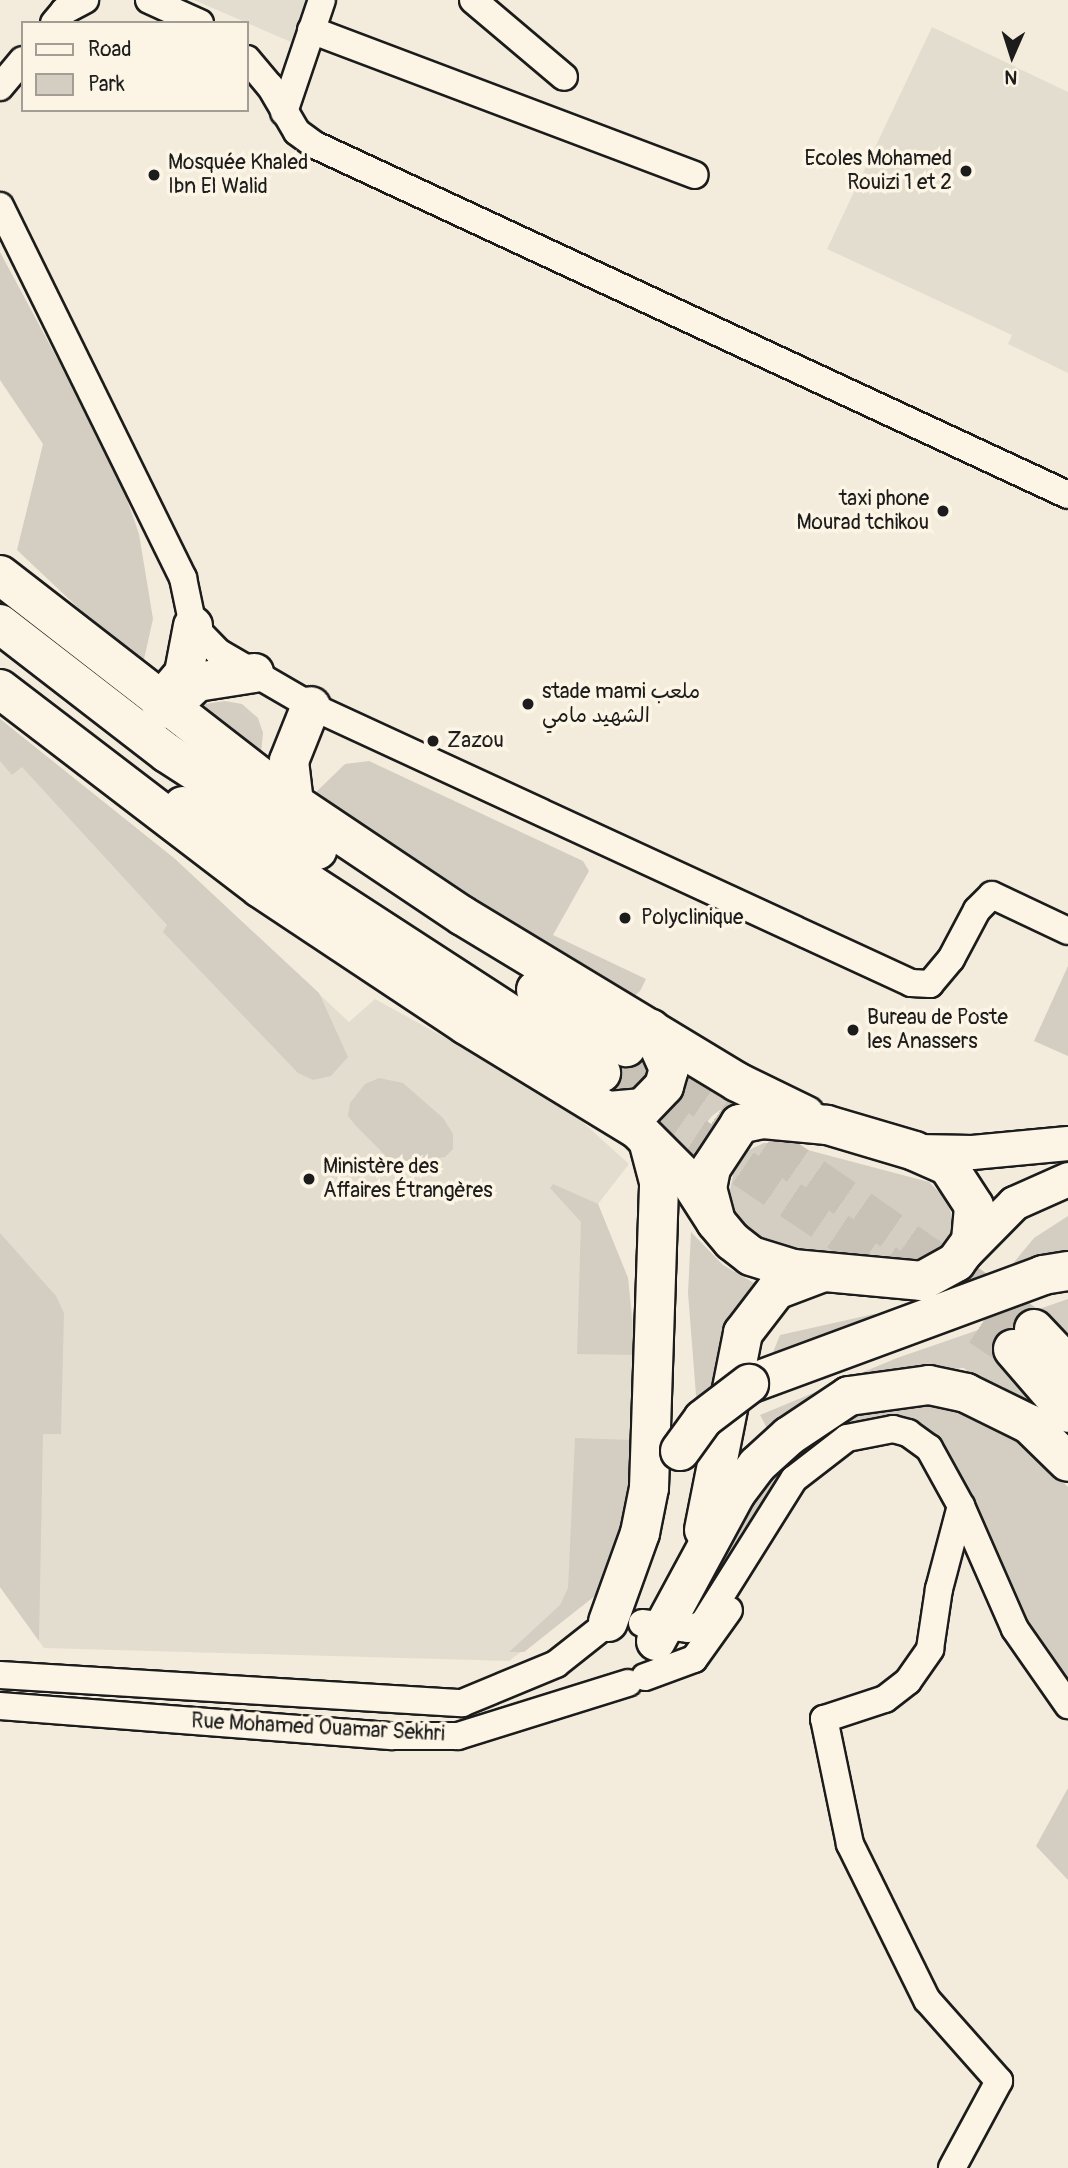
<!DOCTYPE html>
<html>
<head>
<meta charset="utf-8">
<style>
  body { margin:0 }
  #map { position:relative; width:1068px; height:2168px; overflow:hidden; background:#f3ecdd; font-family:Pangolin,"Playpen Sans Arabic",sans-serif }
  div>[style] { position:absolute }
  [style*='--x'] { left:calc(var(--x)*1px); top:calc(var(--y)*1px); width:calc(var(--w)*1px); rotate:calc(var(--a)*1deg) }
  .built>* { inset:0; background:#e3ddcf }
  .green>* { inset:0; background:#d3cec1 }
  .highway-tunnel>* { height:38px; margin-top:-19px; transform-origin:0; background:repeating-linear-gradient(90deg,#c8c2b6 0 38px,transparent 0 57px) }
  .roads { filter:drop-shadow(2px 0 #1c1c1c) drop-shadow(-2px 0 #1c1c1c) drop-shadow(0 2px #1c1c1c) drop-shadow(0 -2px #1c1c1c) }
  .minor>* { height:26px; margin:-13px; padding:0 13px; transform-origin:13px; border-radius:13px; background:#fcf5e5 }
  .major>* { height:33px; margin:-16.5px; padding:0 16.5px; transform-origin:16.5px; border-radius:16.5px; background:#fcf5e5 }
  .highway>* { height:38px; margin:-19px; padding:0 19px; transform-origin:19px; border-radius:19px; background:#fcf5e5 }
  .bridges { filter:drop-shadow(2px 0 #1c1c1c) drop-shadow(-2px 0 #1c1c1c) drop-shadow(0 2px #1c1c1c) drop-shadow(0 -2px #1c1c1c) }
  .highway-bridge>* { height:38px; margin:-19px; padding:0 19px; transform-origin:19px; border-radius:19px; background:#fcf5e5 }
  .dots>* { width:19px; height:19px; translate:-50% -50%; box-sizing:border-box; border:4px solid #fcf5e5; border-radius:50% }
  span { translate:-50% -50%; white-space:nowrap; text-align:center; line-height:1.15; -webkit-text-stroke:7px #fcf5e5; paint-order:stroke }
  .poi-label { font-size:21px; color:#1c1c1c }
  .right { translate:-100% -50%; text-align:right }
  .left { translate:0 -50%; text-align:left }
  .street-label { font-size:21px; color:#1c1c1c }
  .legend { position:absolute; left:21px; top:21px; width:228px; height:91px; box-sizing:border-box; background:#fcf5e5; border:2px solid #a29e95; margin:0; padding:9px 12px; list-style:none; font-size:21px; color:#1c1c1c }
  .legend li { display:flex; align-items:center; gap:14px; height:35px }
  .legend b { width:35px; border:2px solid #a29e95 }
  .north { position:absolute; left:977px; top:21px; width:70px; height:70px; -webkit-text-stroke:5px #fcf5e5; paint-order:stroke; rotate:183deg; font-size:19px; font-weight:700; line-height:28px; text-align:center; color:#1c1c1c }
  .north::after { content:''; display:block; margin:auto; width:24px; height:32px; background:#1c1c1c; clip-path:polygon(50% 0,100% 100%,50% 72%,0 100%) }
</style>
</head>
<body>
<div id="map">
  <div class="built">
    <div style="clip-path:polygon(194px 0,306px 0,291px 42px)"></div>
    <div style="clip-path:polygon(932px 27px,1068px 92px,1068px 373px,1008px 344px,1012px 335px,827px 249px)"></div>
    <div style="clip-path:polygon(0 719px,175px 859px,349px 1022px,375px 999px,558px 1100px,629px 1164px,598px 1204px,628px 1278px,636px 1347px,627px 1524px,596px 1595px,509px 1661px,44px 1648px,0 1587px)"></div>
  </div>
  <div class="green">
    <div style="clip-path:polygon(0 252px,116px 468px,139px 534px,153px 619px,142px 668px,17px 550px,43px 444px,0 380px)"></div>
    <div style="clip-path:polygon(225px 701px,242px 704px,258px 718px,263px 733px,261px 754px,198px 705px)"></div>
    <div style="clip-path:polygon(0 719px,175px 859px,319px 993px,348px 1057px,331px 1076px,313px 1080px,298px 1073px,163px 932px,167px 925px,22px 767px,12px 775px,0 761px)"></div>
    <div style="clip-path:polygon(369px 761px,583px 861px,589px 871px,553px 935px,646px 979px,640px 991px,632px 998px,313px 795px,345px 764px)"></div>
    <div style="clip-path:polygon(1068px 966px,1068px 1056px,1034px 1041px)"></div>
    <div style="clip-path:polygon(676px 1059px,739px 1096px,712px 1116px,683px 1154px,647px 1114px)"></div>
    <div style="clip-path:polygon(379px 1078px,403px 1083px,443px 1118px,453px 1134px,453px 1149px,445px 1157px,405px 1163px,387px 1157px,355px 1125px,348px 1116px,350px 1103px,365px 1084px)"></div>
    <div style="clip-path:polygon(764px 1143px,785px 1144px,929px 1182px,944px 1197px,953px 1217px,952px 1235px,921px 1267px,768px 1253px,744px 1239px,728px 1201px,735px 1164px,745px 1152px)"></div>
    <div style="clip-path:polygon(553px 1184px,598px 1204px,628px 1278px,635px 1355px,577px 1354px,581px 1222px,550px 1188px)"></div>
    <div style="clip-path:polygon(1068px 1216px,1068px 1258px,1001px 1278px,1034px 1238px)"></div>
    <div style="clip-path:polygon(691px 1232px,723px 1265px,754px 1283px,729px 1318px,714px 1390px,697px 1408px,688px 1293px)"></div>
    <div style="clip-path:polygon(0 1233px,56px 1296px,64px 1313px,61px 1434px,43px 1434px,39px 1641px,0 1587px)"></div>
    <div style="clip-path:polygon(1068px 1299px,1068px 1348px,1006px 1365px,1068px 1439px,1004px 1394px,1004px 1387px,972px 1376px,964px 1368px,899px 1373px,770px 1434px,760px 1415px,897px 1358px)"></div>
    <div style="clip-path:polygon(905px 1313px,769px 1362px,780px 1335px,874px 1314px)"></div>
    <div style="clip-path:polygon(919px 1403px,954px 1406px,1017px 1439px,1068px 1487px,1068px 1694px,1040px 1650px,956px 1471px,883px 1419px,837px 1431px,810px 1453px,701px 1621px,686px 1616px,745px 1498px,807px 1441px,852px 1416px)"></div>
    <div style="clip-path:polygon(575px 1438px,631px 1440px,627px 1524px,596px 1595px,524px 1652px,509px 1652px,560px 1605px,568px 1588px)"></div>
    <div style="clip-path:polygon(1068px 1788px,1068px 1880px,1036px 1846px)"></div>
  </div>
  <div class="highway-tunnel">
    <div style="--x:626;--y:1047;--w:496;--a:34.7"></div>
    <div style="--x:601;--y:1073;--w:496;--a:33.8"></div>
  </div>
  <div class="roads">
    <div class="minor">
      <div style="--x:149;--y:0;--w:56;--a:24.3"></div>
      <div style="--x:473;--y:0;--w:119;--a:40.2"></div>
      <div style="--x:54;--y:23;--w:16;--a:-50"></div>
      <div style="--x:64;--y:11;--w:24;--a:-28"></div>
      <div style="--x:311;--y:30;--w:410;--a:20.7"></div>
      <div style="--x:247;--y:59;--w:35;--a:50"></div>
      <div style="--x:270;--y:86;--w:53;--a:59.6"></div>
      <div style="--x:297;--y:132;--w:22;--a:36"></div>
      <div style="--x:315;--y:145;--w:830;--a:24.93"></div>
      <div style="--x:0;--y:87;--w:35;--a:-50"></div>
      <div style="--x:284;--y:112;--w:118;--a:-71.3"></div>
      <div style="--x:0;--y:206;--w:415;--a:63.8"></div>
      <div style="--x:183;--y:578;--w:49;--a:78.2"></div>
      <div style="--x:193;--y:626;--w:36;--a:46"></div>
      <div style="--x:218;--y:652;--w:108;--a:30.1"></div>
      <div style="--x:311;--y:706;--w:661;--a:24.78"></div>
      <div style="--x:911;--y:983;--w:19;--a:3"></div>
      <div style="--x:930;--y:984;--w:33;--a:-50"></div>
      <div style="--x:951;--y:959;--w:55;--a:-62"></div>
      <div style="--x:977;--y:910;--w:21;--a:-45"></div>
      <div style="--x:992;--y:895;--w:84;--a:25.3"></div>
      <div style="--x:642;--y:1623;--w:46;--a:7.4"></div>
      <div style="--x:688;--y:1629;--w:16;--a:-18"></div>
      <div style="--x:703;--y:1624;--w:171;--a:-57.9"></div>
      <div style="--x:794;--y:1479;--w:67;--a:-37.7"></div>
      <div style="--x:847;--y:1438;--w:47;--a:-11.1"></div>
      <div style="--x:893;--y:1429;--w:16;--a:15"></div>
      <div style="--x:908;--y:1433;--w:26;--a:36"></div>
      <div style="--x:929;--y:1448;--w:66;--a:61.1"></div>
      <div style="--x:961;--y:1506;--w:134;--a:66.3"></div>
      <div style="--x:1015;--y:1629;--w:93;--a:55.1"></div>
      <div style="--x:0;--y:1675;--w:463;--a:3.5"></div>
      <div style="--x:462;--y:1703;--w:102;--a:-22.5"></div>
      <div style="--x:556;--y:1664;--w:55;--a:-38.3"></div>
      <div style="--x:645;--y:1677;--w:52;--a:-20.2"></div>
      <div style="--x:694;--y:1659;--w:60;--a:-54.5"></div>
      <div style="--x:0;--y:1706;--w:394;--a:4.4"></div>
      <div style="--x:393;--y:1736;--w:65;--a:0"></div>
      <div style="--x:458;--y:1736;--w:178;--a:-17.3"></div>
      <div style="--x:952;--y:2168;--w:99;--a:-61.6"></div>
      <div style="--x:999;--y:2081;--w:108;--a:-131.6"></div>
      <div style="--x:927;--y:2000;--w:174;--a:-116.3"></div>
      <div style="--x:850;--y:1844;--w:128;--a:-101.7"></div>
      <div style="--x:824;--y:1719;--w:64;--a:-18.2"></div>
      <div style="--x:885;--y:1699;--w:29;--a:-38"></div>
      <div style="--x:908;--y:1681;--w:39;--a:-55"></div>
      <div style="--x:930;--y:1649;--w:61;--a:-81.5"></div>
      <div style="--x:939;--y:1589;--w:86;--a:-75.2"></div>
    </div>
    <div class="major">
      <div style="--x:917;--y:1151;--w:55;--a:1"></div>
      <div style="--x:972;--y:1152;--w:96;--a:-5.4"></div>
      <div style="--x:960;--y:1258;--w:77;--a:-45.5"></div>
      <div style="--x:1014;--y:1203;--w:59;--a:-24"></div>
    </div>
    <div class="highway">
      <div style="--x:0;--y:575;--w:372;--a:37.8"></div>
      <div style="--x:294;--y:803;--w:203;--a:33.8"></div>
      <div style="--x:463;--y:916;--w:320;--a:31.2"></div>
      <div style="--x:737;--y:1082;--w:76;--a:25.9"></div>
      <div style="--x:0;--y:624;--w:211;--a:37.7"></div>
      <div style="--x:167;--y:753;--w:179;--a:32.9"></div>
      <div style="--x:0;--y:689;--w:327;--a:37.4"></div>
      <div style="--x:260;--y:888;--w:247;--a:33.6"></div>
      <div style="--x:466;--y:1025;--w:202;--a:31.4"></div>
      <div style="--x:638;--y:1130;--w:75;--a:45"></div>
      <div style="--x:691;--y:1183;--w:46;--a:57.3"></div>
      <div style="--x:716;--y:1222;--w:25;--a:50"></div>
      <div style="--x:732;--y:1241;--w:24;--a:38"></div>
      <div style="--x:751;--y:1256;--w:44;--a:17.2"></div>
      <div style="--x:793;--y:1269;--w:130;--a:5.3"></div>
      <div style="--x:922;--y:1281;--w:39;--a:-29"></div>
      <div style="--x:956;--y:1262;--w:26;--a:-54"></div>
      <div style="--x:971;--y:1241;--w:35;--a:-85"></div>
      <div style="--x:974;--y:1206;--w:48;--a:-123"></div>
      <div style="--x:948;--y:1166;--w:36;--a:-156"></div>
      <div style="--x:915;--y:1151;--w:92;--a:-163.5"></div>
      <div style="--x:827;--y:1125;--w:64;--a:-174.6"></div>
      <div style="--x:763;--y:1119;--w:24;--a:168"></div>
      <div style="--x:740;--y:1124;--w:53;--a:123.4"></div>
      <div style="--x:711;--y:1168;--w:20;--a:101"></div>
      <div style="--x:707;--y:1188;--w:35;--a:75"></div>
      <div style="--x:160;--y:702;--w:38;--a:-50"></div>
      <div style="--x:184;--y:673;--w:48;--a:-79.2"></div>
      <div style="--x:168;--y:709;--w:40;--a:-43"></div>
      <div style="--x:197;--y:682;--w:58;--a:-9"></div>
      <div style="--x:294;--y:803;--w:42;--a:-96.8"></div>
      <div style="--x:289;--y:761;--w:59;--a:-68.2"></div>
      <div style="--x:183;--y:806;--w:63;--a:29.4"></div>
      <div style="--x:238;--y:837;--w:433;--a:33"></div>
      <div style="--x:536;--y:990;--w:107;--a:32.3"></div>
      <div style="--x:609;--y:1111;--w:34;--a:-5"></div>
      <div style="--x:643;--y:1108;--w:30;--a:-46"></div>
      <div style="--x:664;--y:1086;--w:18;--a:-74"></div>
      <div style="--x:669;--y:1069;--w:44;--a:-114.2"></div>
      <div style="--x:1034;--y:1329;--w:50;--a:46.6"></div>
      <div style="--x:1013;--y:1349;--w:84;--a:49.3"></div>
      <div style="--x:749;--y:1384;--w:314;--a:-20.3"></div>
      <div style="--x:1043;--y:1275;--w:25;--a:-9"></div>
      <div style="--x:704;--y:1530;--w:201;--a:-78.8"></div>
      <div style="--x:743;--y:1333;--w:54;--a:-52.5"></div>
      <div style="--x:776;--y:1290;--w:48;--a:-20.7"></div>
      <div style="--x:608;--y:1622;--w:95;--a:-70.2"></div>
      <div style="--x:640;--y:1533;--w:46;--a:-78.7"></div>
      <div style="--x:649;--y:1488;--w:306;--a:-88.1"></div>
      <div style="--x:659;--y:1182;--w:43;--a:-104.7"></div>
      <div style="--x:656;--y:1641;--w:168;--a:-61.6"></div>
      <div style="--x:736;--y:1493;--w:35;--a:-53"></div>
      <div style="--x:757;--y:1465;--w:43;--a:-42.2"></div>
      <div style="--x:789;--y:1436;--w:72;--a:-33.7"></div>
      <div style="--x:849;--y:1396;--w:81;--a:-7.8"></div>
      <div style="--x:929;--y:1385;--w:38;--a:12"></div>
      <div style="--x:966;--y:1393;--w:70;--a:26.2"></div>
      <div style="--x:1029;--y:1424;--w:54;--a:44.3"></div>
    </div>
  </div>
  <div class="bridges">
    <div class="highway-bridge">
      <div style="--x:680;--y:1451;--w:39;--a:-54"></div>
      <div style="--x:703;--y:1419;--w:58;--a:-37.3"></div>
    </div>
  </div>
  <div class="dots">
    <div style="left:966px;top:171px;background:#1c1c1c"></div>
    <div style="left:154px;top:175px;background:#1c1c1c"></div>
    <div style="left:943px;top:511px;background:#1c1c1c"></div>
    <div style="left:528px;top:704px;background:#1c1c1c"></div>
    <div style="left:433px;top:741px;background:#1c1c1c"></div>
    <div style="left:625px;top:918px;background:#1c1c1c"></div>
    <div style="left:853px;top:1030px;background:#1c1c1c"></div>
    <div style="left:309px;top:1179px;background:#1c1c1c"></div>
  </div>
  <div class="poi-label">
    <span class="right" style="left:952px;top:171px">Ecoles Mohamed<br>Rouizi 1 et 2</span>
    <span class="left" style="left:168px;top:175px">Mosquée Khaled<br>Ibn El Walid</span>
    <span class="right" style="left:929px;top:511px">taxi phone<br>Mourad tchikou</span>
    <span class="left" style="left:542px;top:704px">stade mami ملعب<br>الشهيد مامي</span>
    <span class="left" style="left:447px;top:741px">Zazou</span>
    <span class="left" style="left:641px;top:918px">Polyclinique</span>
    <span class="left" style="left:867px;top:1030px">Bureau de Poste<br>les Anassers</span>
    <span class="left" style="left:323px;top:1179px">Ministère des<br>Affaires Étrangères</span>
  </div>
  <div class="street-label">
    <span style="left:318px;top:1728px;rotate:3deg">Rue Mohamed Ouamar Sekhri</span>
  </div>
  <ul class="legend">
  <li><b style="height:9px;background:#fcf5e5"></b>Road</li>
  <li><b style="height:19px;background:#d3cec1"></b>Park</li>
  </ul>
  <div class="north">N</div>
</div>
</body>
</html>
